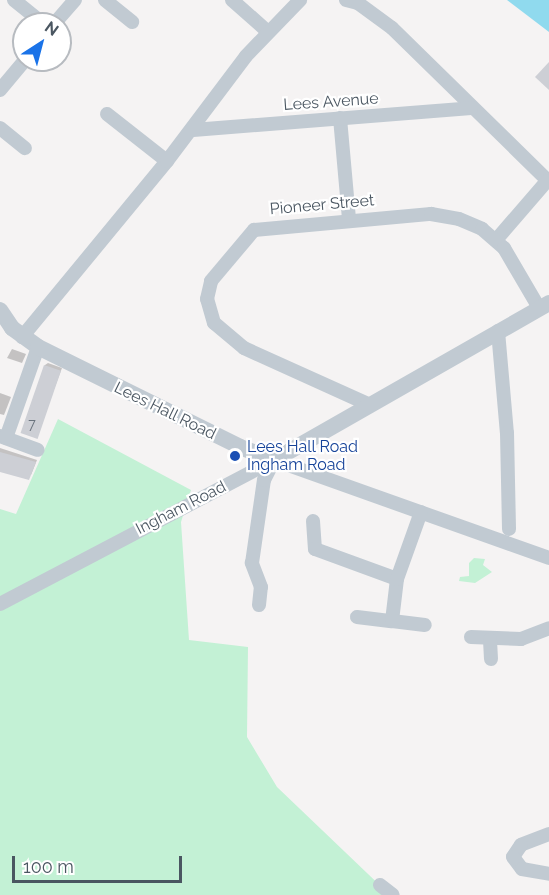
<!DOCTYPE html>
<html>
<head>
<meta charset="utf-8">
<style>
  body { margin:0 }
  #map { position:relative; width:549px; height:895px; overflow:hidden; background:#f5f3f3; font-family:Raleway,sans-serif }
  div>[style] { position:absolute }
  [style*='--x'] { left:calc(var(--x)*1px); top:calc(var(--y)*1px); width:calc(var(--w)*1px); rotate:calc(var(--a)*1deg) }
  .green>* { inset:0; background:#c3f1d5 }
  .water>* { inset:0; background:#90daee }
  .shadow>* { inset:0; background:#0003 }
  .building>* { inset:0; background:#cdcfd5; transform-origin:0 0 }
  .minor>* { height:14px; margin:-7px; padding:0 7px; transform-origin:7px; border-radius:7px; background:#c1cad2 }
  .tertiary>* { height:16px; margin:-8px; padding:0 8px; transform-origin:8px; border-radius:8px; background:#c1cad2 }
  .dots>* { width:16px; height:16px; translate:-50% -50%; box-sizing:border-box; border:3px solid #fff; border-radius:50% }
  span { translate:-50% -50%; white-space:nowrap; text-align:center; line-height:1.15; -webkit-text-stroke:4.5px #fff; paint-order:stroke }
  .number-label { font-size:14px; color:#6b747e }
  .number-label span { -webkit-text-stroke-width:0 }
  .street-label { font-size:16px; color:#4a5661 }
  .transit-label { font-size:16px; color:#164399 }
  .left { translate:0 -50%; text-align:left }
  .north { position:absolute; left:12px; top:12px; width:60px; height:60px; box-sizing:border-box; background:#fff; border:2px solid #b7bbc0; border-radius:50%; rotate:36deg; font-size:16px; font-weight:700; line-height:24px; text-align:center; color:#4a5661 }
  .north::after { content:''; display:block; margin:auto; width:21px; height:27px; background:#1a73e8; clip-path:polygon(50% 0,100% 100%,50% 72%,0 100%) }
  .scale { position:absolute; left:12px; top:856px; width:170px; height:27px; box-sizing:border-box; border:3px solid #4a5661; border-top:0; padding-left:8px; font-size:18px; line-height:21px; white-space:nowrap; color:#4a5661; -webkit-text-stroke:4px #fff; paint-order:stroke }
</style>
</head>
<body>
<div id="map">
  <div class="green">
    <div style="clip-path:polygon(58px 419px,191px 490px,181px 522px,189px 640px,248px 647px,247px 737px,277px 787px,390px 895px,0 895px,0 509px,16px 514px)"></div>
    <div style="clip-path:polygon(474px 558px,485px 559px,483px 565px,492px 572px,475px 583px,459px 581px,460px 577px,469px 576px,469px 563px)"></div>
  </div>
  <div class="water">
    <div style="clip-path:polygon(507px 0,549px 0,549px 32px)"></div>
  </div>
  <div class="shadow">
    <div style="clip-path:polygon(12px 349px,26px 354px,22px 363px,7px 358px)"></div>
    <div style="clip-path:polygon(48px 363px,62px 368px,36px 437px,45px 365px)"></div>
    <div style="clip-path:polygon(0 393px,11px 397px,4px 415px,0 414px)"></div>
    <div style="clip-path:polygon(0 448px,37px 460px,31px 475px,0 471px)"></div>
  </div>
  <div class="building">
    <div style="clip-path:polygon(549px 62px,549px 90px,535px 77px)"></div>
    <div style="left:44px;top:365px;width:18px;height:72px;rotate:19deg"></div>
    <div style="clip-path:polygon(0 452px,36px 462px,29px 480px,0 472px)"></div>
  </div>
  <div class="minor">
    <div style="--x:14;--y:0;--w:38;--a:39"></div>
    <div style="--x:105;--y:0;--w:35;--a:39"></div>
    <div style="--x:232;--y:0;--w:47;--a:41.5"></div>
    <div style="--x:346;--y:0;--w:12;--a:14"></div>
    <div style="--x:358;--y:3;--w:42;--a:36.3"></div>
    <div style="--x:392;--y:28;--w:220;--a:44.4"></div>
    <div style="--x:54;--y:24;--w:32;--a:-49"></div>
    <div style="--x:0;--y:90;--w:39;--a:-50"></div>
    <div style="--x:107;--y:114;--w:76;--a:38.1"></div>
    <div style="--x:340;--y:118;--w:101;--a:84.9"></div>
    <div style="--x:0;--y:128;--w:32;--a:39"></div>
    <div style="--x:193;--y:130;--w:279;--a:-4.5"></div>
    <div style="--x:496;--y:240;--w:78;--a:-49.2"></div>
    <div style="--x:498;--y:331;--w:102;--a:85"></div>
    <div style="--x:507;--y:433;--w:96;--a:88.8"></div>
    <div style="--x:22;--y:337;--w:228;--a:-50.5"></div>
    <div style="--x:167;--y:161;--w:131;--a:-53"></div>
    <div style="--x:246;--y:56;--w:78;--a:-46"></div>
    <div style="--x:370;--y:405;--w:138;--a:-155.7"></div>
    <div style="--x:244;--y:348;--w:39;--a:-140"></div>
    <div style="--x:214;--y:323;--w:25;--a:-106"></div>
    <div style="--x:207;--y:299;--w:18;--a:-77"></div>
    <div style="--x:211;--y:281;--w:67;--a:-49.9"></div>
    <div style="--x:254;--y:230;--w:178;--a:-5.2"></div>
    <div style="--x:431;--y:214;--w:28;--a:10"></div>
    <div style="--x:459;--y:219;--w:25;--a:23"></div>
    <div style="--x:482;--y:229;--w:29;--a:41"></div>
    <div style="--x:504;--y:248;--w:69;--a:59.7"></div>
    <div style="--x:0;--y:436;--w:40;--a:20.2"></div>
    <div style="--x:6;--y:438;--w:96;--a:-70.6"></div>
    <div style="--x:274;--y:460;--w:292;--a:19.6"></div>
    <div style="--x:313;--y:521;--w:28;--a:86"></div>
    <div style="--x:315;--y:549;--w:87;--a:20.1"></div>
    <div style="--x:0;--y:604;--w:310;--a:-27.7"></div>
    <div style="--x:259;--y:605;--w:18;--a:-84"></div>
    <div style="--x:261;--y:587;--w:26;--a:-111"></div>
    <div style="--x:252;--y:563;--w:84;--a:-81.8"></div>
    <div style="--x:264;--y:480;--w:22;--a:-63"></div>
    <div style="--x:357;--y:617;--w:35;--a:7"></div>
    <div style="--x:392;--y:621;--w:42;--a:-83.2"></div>
    <div style="--x:397;--y:579;--w:71;--a:-70.3"></div>
    <div style="--x:392;--y:621;--w:33;--a:7"></div>
    <div style="--x:471;--y:637;--w:50;--a:2.3"></div>
    <div style="--x:521;--y:639;--w:30;--a:-21"></div>
    <div style="--x:490;--y:640;--w:19;--a:87"></div>
    <div style="--x:549;--y:834;--w:30;--a:159"></div>
    <div style="--x:521;--y:845;--w:14;--a:124"></div>
    <div style="--x:513;--y:857;--w:15;--a:53"></div>
    <div style="--x:522;--y:869;--w:27;--a:10"></div>
    <div style="--x:380;--y:885;--w:16;--a:38"></div>
  </div>
  <div class="tertiary">
    <div style="--x:0;--y:310;--w:22;--a:56"></div>
    <div style="--x:12;--y:328;--w:32;--a:36"></div>
    <div style="--x:38;--y:347;--w:225;--a:26.3"></div>
    <div style="--x:240;--y:447;--w:36;--a:21"></div>
    <div style="--x:274;--y:460;--w:317;--a:-29.7"></div>
  </div>
  <div class="dots">
    <div style="left:235px;top:456px;background:#1a4fb4"></div>
  </div>
  <div class="number-label">
    <span style="left:32px;top:424px">7</span>
  </div>
  <div class="street-label">
    <span style="left:331px;top:102px;rotate:-4deg">Lees Avenue</span>
    <span style="left:322px;top:205px;rotate:-5deg">Pioneer Street</span>
    <span style="left:165px;top:411px;rotate:26deg">Lees Hall Road</span>
    <span style="left:181px;top:508px;rotate:-27deg">Ingham Road</span>
  </div>
  <div class="transit-label">
    <span class="left" style="left:247px;top:456px">Lees Hall Road<br>Ingham Road</span>
  </div>
  <div class="north">N</div>
  <div class="scale">100 m</div>
</div>
</body>
</html>
